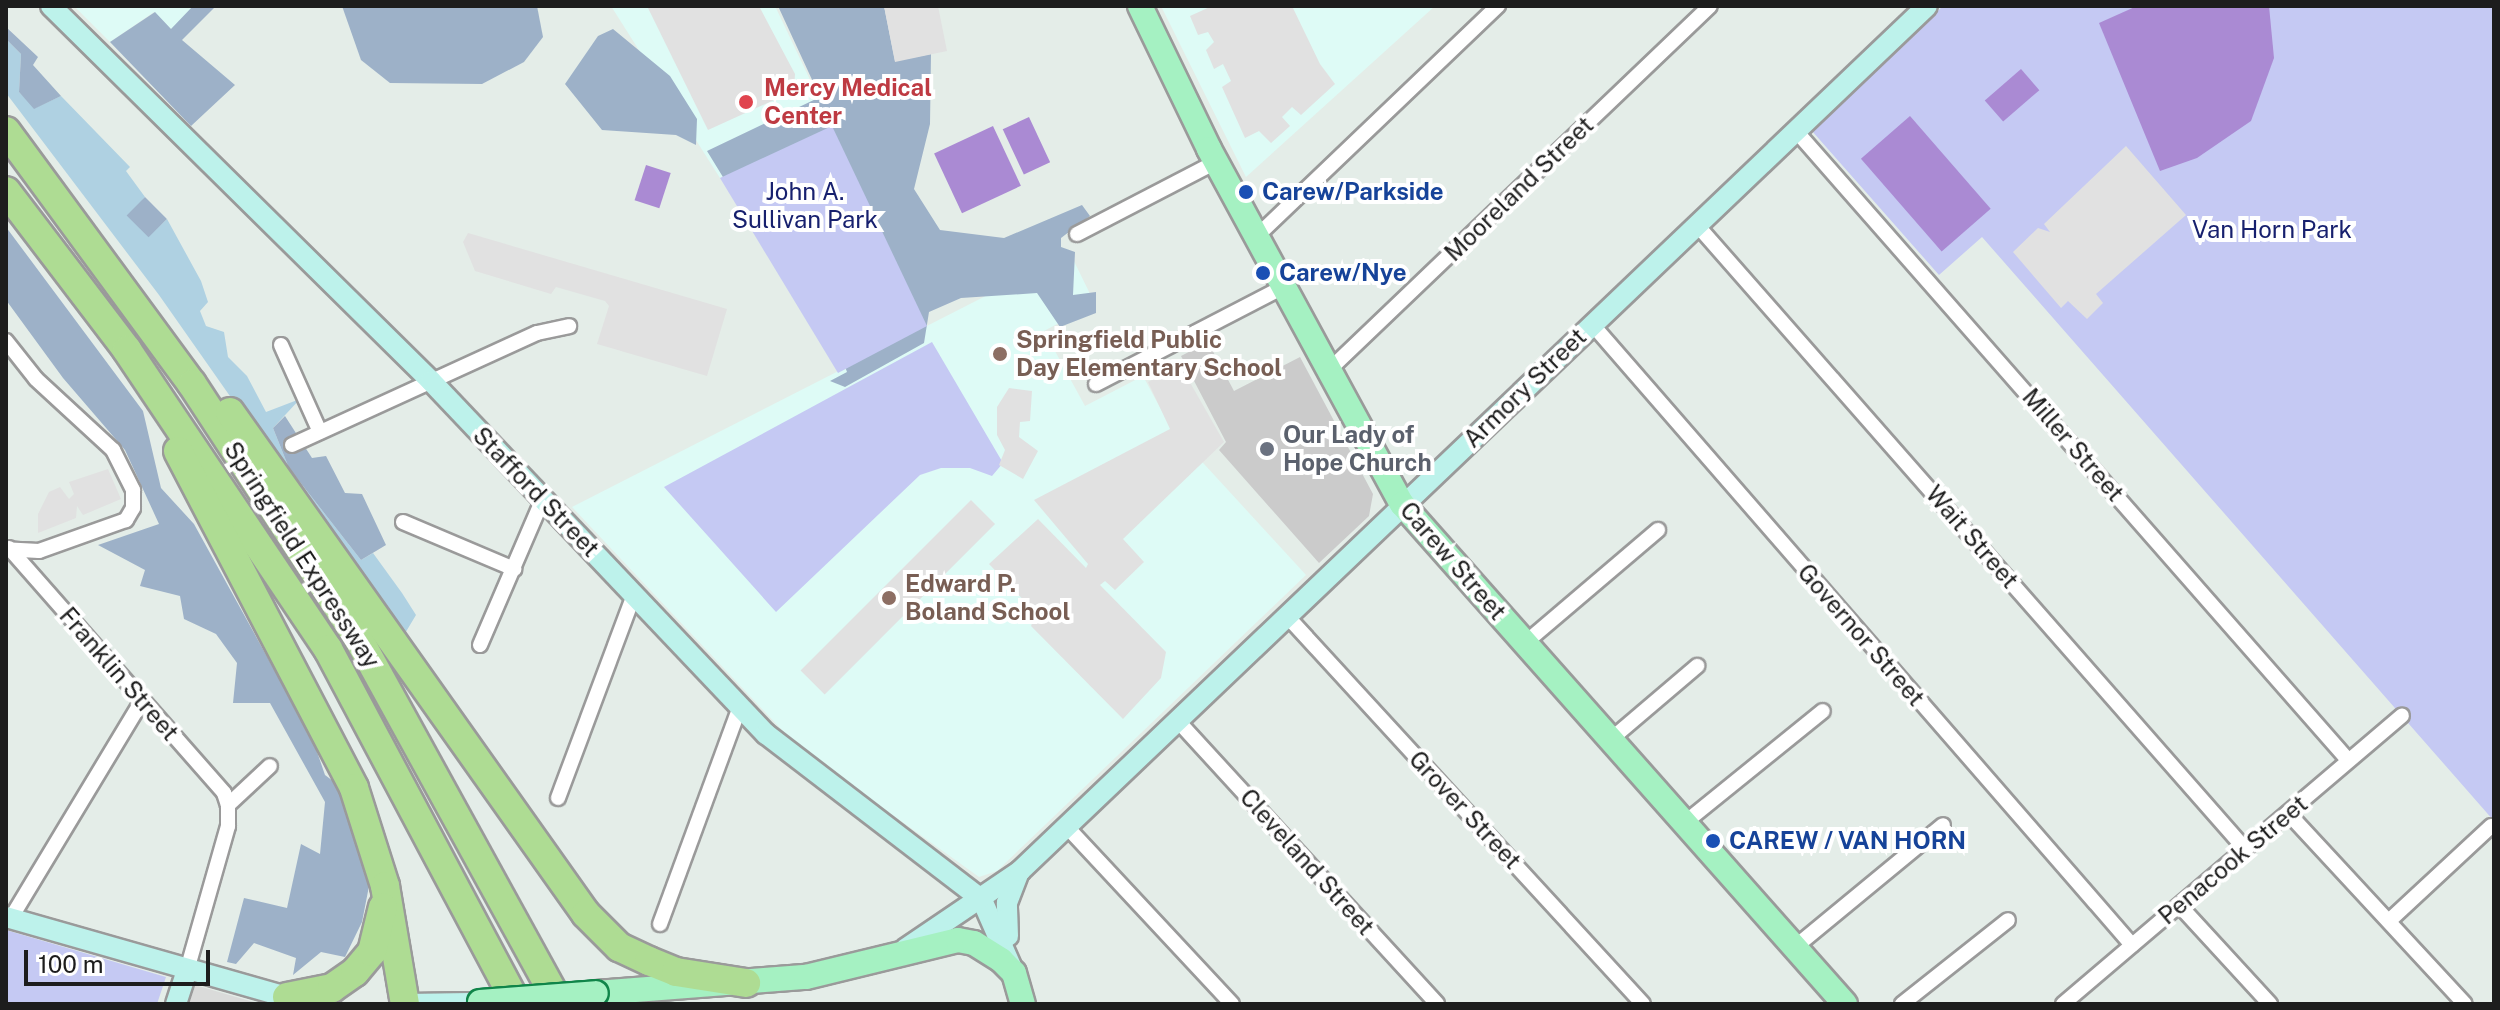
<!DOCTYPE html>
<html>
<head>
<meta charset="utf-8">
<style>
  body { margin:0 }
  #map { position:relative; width:2500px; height:1010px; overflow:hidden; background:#e4ede8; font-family:"Public Sans",sans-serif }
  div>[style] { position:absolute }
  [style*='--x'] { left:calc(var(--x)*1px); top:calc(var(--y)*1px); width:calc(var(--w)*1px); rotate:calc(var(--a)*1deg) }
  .residential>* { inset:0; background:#dadbda }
  .education>* { inset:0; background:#defbf6 }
  .religious>* { inset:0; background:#cbcbcb }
  .grass>* { inset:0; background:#afd1e2 }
  .forest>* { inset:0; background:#9db1c8; transform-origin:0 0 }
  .park>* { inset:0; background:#c5c9f3 }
  .pitch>* { inset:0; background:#aa8ad3; transform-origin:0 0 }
  .parking>* { inset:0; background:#e1e1e1; transform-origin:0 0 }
  .roads { filter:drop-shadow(2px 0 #9a9a9a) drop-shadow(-2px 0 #9a9a9a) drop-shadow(0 2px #9a9a9a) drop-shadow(0 -2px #9a9a9a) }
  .street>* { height:14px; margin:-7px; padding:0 7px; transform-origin:7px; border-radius:7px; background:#fff }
  .secondary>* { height:20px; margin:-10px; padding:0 10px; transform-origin:10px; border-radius:10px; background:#bdf2eb }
  .primary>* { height:24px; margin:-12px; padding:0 12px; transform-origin:12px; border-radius:12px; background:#a5f1c2 }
  .highway>* { height:28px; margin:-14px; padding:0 14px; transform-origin:14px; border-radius:14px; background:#aedc93 }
  .bridges { filter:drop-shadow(2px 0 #108549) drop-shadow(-2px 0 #108549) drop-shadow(0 2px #108549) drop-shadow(0 -2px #108549) }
  .primary-bridge>* { height:24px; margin:-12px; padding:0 12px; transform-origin:12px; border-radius:12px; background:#a5f1c2 }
  .dots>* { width:22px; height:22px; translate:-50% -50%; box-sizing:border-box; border:4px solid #fff; border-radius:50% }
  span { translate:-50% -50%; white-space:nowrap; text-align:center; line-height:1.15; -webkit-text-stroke:8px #fff; paint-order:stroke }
  .health-label { font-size:24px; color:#be3a42; font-weight:700 }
  .left { translate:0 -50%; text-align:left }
  .street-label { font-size:24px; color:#1d1d1d }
  .park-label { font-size:24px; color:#17206e }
  .transit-label { font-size:24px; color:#164399; font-weight:700 }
  .education-label { font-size:24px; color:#785e54; font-weight:700 }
  .worship-label { font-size:24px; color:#5b616d; font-weight:700 }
  .frame { position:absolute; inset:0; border:8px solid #1d1d1d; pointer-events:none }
  .scale { position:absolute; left:24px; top:950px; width:186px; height:36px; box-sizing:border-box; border:4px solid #1d1d1d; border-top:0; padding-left:10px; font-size:24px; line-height:28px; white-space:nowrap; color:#1d1d1d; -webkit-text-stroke:6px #fff; paint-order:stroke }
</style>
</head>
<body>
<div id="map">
  <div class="residential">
    <div style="clip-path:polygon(195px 985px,260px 1004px,189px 1004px)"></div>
  </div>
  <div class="education">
    <div style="clip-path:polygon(74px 6px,200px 6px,171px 29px,154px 12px,110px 42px)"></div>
    <div style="clip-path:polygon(611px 6px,775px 6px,832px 126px,720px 178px)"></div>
    <div style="clip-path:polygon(1161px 6px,1435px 6px,1246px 177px)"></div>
    <div style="clip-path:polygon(1070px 253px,1095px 304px,1044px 331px,1085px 406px,1143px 376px,1171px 428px,1306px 575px,997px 871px,979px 877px,798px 747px,572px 507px)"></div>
  </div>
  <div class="religious">
    <div style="clip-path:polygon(1208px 342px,1234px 391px,1300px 357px,1373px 494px,1369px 516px,1319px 563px,1219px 450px,1226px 442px,1181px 356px)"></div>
  </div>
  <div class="grass">
    <div style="clip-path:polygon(6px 39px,21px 54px,19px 92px,35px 108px,61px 96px,130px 167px,126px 171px,145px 197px,129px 217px,149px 236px,167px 219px,201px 281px,208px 302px,200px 311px,206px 326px,224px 332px,228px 357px,247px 376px,266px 412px,300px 399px,273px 428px,289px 468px,361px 560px,373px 553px,402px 593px,416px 615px,401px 640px,159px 295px,6px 93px)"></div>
  </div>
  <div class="forest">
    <div style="clip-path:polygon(193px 6px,216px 6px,182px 40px,235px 85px,191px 126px,110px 42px,155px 12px,171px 29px)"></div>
    <div style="clip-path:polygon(342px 6px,537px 6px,543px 37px,524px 62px,482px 84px,390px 83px,361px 60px)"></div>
    <div style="clip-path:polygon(778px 6px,884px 6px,895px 61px,931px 54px,930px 124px,914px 189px,940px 230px,1004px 238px,1082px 205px,1090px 216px,1061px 238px,1061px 247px,1075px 252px,1073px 295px,1096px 292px,1096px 313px,1060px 327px,1037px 293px,961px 298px,929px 312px,924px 343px,845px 387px,830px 381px,847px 372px,843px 361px,808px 316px,707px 151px,820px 97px)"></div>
    <div style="clip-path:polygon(6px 27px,38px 57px,33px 65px,61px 96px,34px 109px,19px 92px,21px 54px,6px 39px)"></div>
    <div style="clip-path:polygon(613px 29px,670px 76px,697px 119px,696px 145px,676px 135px,602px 130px,565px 84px,598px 36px)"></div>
    <div style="left:145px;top:197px;width:31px;height:26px;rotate:45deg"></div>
    <div style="clip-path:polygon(6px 227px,143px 411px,161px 488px,194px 524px,313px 740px,325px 775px,345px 790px,370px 881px,362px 922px,345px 957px,321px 952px,293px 975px,296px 958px,254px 943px,236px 964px,227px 962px,244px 898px,287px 908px,301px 844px,320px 854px,325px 802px,270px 703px,233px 703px,237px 663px,216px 634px,184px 619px,180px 596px,140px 586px,145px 570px,98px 545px,159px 524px,125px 450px,63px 378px,6px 300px)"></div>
    <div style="clip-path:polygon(285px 416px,312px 458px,326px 456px,345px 493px,362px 494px,386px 545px,361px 560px,289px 468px,273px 428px)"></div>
  </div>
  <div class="park">
    <div style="clip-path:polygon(1943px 6px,2494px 6px,2494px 821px,1982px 237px,1939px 275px,1812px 131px)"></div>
    <div style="clip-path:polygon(832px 126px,927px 326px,838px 373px,720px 178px)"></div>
    <div style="clip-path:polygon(932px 342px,1003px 463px,992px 476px,970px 468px,941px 468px,920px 475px,776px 612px,664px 487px)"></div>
    <div style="clip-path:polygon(6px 930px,166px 977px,157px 1004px,6px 1004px)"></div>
  </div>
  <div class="pitch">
    <div style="clip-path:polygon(2137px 6px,2269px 6px,2274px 58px,2251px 121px,2197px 158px,2160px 171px,2099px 23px)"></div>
    <div style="left:2021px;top:69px;width:28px;height:48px;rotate:49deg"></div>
    <div style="left:1910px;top:116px;width:123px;height:65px;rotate:49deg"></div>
    <div style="left:1029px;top:117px;width:50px;height:29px;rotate:65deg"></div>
    <div style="left:993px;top:126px;width:66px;height:65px;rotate:65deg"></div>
    <div style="left:646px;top:165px;width:26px;height:37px;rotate:18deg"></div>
  </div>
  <div class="parking">
    <div style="clip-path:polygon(647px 6px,759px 6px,795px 74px,794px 91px,708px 130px)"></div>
    <div style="clip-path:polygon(884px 6px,938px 6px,947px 51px,895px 62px)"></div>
    <div style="clip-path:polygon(1212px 6px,1292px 6px,1320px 64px,1335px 84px,1301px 115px,1292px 107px,1282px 117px,1290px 126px,1271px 143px,1259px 131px,1245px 138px,1222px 87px,1231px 81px,1223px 64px,1214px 69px,1206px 50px,1214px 42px,1208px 32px,1198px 35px,1190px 16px)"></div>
    <div style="clip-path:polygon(2126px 146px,2186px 215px,2096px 294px,2103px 303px,2087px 319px,2068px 301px,2061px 308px,2013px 252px,2038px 228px,2050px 232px,2044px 224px)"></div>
    <div style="clip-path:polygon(468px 233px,727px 309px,707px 376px,597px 344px,609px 306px,605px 301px,556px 287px,551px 294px,475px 271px,463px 242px)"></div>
    <div style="clip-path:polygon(1180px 365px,1224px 442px,1123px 539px,1144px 562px,1115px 590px,1105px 581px,1100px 585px,1166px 652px,1161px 678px,1123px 719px,1031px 626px,1036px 613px,989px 564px,1038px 519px,1086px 568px,1088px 564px,1034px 500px,1170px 429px,1148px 382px)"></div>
    <div style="clip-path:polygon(1009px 388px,1032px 391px,1030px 421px,1020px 422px,1019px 437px,1038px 451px,1023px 479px,999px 465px,1005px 450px,997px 435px,997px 407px)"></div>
    <div style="clip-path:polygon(108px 469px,121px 499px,83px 515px,77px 506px,76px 518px,38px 533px,38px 514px,49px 492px,60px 487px,69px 499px,74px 494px,69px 482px)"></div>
    <div style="left:971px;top:500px;width:34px;height:241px;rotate:45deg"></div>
  </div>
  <div class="roads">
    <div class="street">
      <div style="--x:1796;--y:131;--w:837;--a:48.73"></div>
      <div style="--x:1697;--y:225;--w:832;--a:48.7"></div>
      <div style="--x:1077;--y:234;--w:157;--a:-27.4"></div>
      <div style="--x:1256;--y:237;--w:335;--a:-43.7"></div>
      <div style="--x:1592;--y:324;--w:823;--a:48.99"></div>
      <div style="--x:6;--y:341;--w:48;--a:51.7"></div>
      <div style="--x:36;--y:379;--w:105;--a:42.7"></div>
      <div style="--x:113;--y:450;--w:45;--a:63.4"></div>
      <div style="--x:133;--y:490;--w:18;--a:90"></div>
      <div style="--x:133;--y:508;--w:14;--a:120"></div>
      <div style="--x:126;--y:520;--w:92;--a:160.4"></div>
      <div style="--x:39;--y:551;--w:33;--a:-177"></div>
      <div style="--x:281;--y:345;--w:95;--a:65.9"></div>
      <div style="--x:1328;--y:371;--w:528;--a:-43.7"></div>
      <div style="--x:1096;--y:384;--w:211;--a:-27.4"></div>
      <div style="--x:292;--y:445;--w:269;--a:-24.6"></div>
      <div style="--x:537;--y:333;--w:33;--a:-12"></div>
      <div style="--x:403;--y:522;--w:121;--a:22.9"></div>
      <div style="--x:9;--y:548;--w:326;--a:48.7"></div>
      <div style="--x:224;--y:793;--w:13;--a:72"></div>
      <div style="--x:1286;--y:615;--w:528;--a:47.46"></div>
      <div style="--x:1524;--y:644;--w:176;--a:-40.4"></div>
      <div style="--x:480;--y:645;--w:159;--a:-66.7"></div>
      <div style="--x:1177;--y:720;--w:385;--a:47.5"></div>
      <div style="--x:1609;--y:741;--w:116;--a:-40.4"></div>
      <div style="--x:558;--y:798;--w:217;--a:-69.5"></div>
      <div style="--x:2288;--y:813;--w:260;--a:47.2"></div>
      <div style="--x:1682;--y:825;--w:181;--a:-39"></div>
      <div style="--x:1067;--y:827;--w:242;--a:47"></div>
      <div style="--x:2180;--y:906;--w:133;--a:47.4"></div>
      <div style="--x:11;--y:918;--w:253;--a:-58.9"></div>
      <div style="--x:2390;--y:920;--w:138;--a:-42.9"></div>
      <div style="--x:660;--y:924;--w:231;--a:-69.8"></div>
      <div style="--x:1794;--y:948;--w:193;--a:-39.5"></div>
      <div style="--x:187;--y:970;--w:150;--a:-74.1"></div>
      <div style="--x:228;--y:826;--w:21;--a:-90"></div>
      <div style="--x:228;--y:805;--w:57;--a:-42.9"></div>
      <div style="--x:1902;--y:1004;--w:135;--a:-38.4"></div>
      <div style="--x:2063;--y:1004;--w:445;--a:-40.4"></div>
    </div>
    <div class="secondary">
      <div style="--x:51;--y:6;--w:534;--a:44.62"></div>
      <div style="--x:431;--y:381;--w:487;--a:46.5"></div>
      <div style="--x:766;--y:734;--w:272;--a:37.5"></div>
      <div style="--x:982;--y:900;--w:80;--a:66.3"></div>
      <div style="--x:6;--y:917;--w:306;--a:15.9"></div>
      <div style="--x:1008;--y:936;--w:33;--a:-92"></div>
      <div style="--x:1007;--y:903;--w:30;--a:-69"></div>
      <div style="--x:905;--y:949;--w:139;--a:-34.1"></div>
      <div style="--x:1020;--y:871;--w:1253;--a:-43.64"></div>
      <div style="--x:176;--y:1004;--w:36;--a:-72"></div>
      <div style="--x:407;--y:1004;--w:63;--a:-0.9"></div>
    </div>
    <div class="primary">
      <div style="--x:1140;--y:6;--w:159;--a:64.2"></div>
      <div style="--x:1209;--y:149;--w:404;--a:61.5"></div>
      <div style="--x:1402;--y:504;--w:668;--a:48.46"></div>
      <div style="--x:596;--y:993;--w:211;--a:-4.4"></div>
      <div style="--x:806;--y:977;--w:156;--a:-13.7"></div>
      <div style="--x:958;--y:940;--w:16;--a:11"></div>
      <div style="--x:974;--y:943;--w:32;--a:32"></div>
      <div style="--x:1001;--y:960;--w:18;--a:45"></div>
      <div style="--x:1014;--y:973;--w:32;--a:74"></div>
    </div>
    <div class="highway">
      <div style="--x:6;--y:131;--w:314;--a:53.7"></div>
      <div style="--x:192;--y:384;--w:301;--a:56.8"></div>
      <div style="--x:357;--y:636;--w:420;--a:61.2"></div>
      <div style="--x:6;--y:191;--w:200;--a:52.7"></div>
      <div style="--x:127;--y:350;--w:360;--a:56.1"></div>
      <div style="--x:328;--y:649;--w:402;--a:62"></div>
      <div style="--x:230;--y:412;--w:615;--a:54.66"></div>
      <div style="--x:586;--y:914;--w:47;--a:45"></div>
      <div style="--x:619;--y:947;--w:33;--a:25"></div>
      <div style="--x:649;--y:961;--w:29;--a:22"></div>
      <div style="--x:676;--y:972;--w:71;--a:8.9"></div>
      <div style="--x:178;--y:451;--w:380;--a:62.4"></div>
      <div style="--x:354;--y:788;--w:103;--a:72.4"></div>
      <div style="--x:385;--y:886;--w:120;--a:80.4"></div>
      <div style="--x:287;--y:997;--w:46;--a:-11.3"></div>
      <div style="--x:332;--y:988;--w:28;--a:-35"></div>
      <div style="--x:355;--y:972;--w:26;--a:-50"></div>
      <div style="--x:372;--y:952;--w:46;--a:-76.3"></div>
    </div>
  </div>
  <div class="bridges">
    <div class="primary-bridge">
      <div style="--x:480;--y:1002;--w:116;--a:-4.4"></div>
    </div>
  </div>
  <div class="dots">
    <div style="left:746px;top:102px;background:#e0444e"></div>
    <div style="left:1246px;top:192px;background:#1a4fb4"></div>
    <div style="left:1263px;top:273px;background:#1a4fb4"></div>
    <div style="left:1000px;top:354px;background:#8d6e63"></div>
    <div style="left:1267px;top:449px;background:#6b7280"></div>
    <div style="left:889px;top:598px;background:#8d6e63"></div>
    <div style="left:1713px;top:841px;background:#1a4fb4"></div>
  </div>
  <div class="health-label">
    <span class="left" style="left:764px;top:102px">Mercy Medical<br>Center</span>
  </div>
  <div class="street-label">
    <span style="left:1519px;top:189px;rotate:-44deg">Mooreland Street</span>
    <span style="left:1525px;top:388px;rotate:-44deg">Armory Street</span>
    <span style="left:2073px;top:445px;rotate:49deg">Miller Street</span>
    <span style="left:536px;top:492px;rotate:46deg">Stafford Street</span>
    <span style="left:1972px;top:537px;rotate:49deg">Wait Street</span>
    <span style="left:302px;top:555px;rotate:57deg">Springfield Expressway</span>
    <span style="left:1453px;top:561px;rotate:49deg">Carew Street</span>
    <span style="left:1861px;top:635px;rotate:49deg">Governor Street</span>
    <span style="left:119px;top:674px;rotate:49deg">Franklin Street</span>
    <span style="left:1465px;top:810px;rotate:47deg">Grover Street</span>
    <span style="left:2233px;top:860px;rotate:-40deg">Penacook Street</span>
    <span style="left:1307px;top:862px;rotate:48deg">Cleveland Street</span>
  </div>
  <div class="park-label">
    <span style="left:805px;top:206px">John A.<br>Sullivan Park</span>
    <span style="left:2272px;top:230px">Van Horn Park</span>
  </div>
  <div class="transit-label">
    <span class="left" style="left:1262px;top:192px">Carew/Parkside</span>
    <span class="left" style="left:1279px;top:273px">Carew/Nye</span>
    <span class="left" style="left:1729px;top:841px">CAREW / VAN HORN</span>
  </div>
  <div class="education-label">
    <span class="left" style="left:1016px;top:354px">Springfield Public<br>Day Elementary School</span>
    <span class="left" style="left:905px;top:598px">Edward P.<br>Boland School</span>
  </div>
  <div class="worship-label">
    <span class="left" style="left:1283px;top:449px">Our Lady of<br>Hope Church</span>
  </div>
  <div class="frame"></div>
  <div class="scale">100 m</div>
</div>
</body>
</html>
